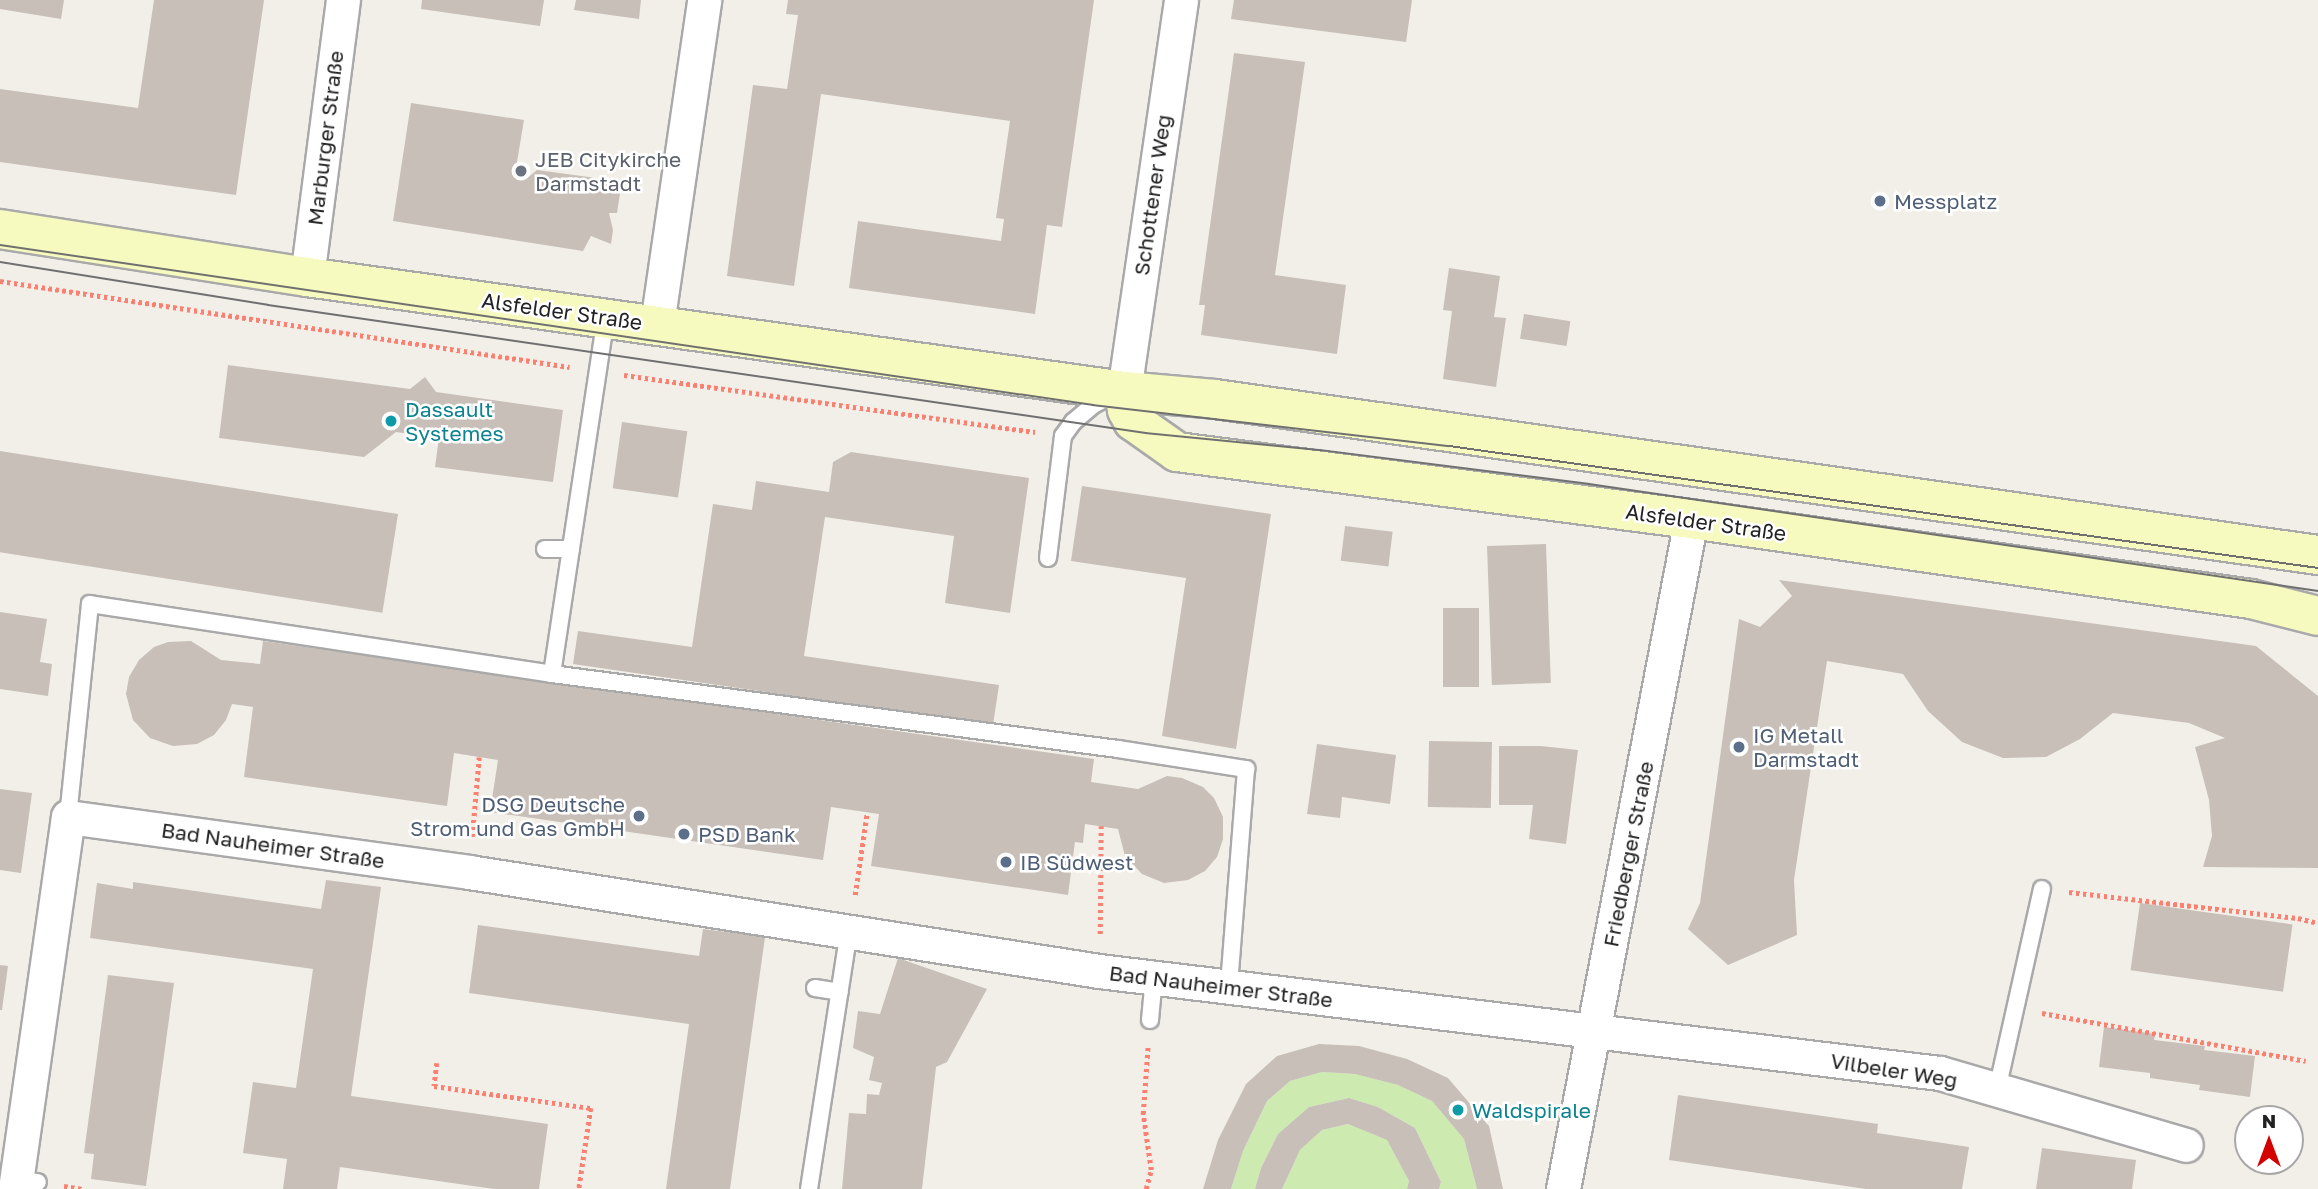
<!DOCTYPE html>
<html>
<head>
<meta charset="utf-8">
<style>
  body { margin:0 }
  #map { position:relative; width:2318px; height:1189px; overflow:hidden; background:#f2efe9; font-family:"Golos Text",sans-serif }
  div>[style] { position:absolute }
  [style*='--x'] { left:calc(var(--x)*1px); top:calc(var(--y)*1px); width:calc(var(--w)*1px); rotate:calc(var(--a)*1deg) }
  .grass>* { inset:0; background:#cdebb0 }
  .building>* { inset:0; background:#c7bfb8; transform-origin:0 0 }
  .path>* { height:4.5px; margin-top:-2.25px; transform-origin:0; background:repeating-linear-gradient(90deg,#fa8072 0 3.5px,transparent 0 7px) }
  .roads { filter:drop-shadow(2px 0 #a9a9a9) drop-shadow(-2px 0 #a9a9a9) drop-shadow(0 2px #a9a9a9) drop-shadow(0 -2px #a9a9a9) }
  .lane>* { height:16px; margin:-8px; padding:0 8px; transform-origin:8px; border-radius:8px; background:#fff }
  .street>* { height:33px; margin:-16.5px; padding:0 16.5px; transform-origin:16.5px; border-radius:16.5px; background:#fff }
  .secondary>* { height:38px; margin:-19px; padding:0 19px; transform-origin:19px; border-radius:19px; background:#f7fabf }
  .tram>* { height:2px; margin:-1px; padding:0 1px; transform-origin:1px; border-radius:1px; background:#707070 }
  .dots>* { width:19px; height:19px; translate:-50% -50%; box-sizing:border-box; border:4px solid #fff; border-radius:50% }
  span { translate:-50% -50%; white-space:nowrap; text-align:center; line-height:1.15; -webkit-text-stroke:5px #fff; paint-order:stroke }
  .street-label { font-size:21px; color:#222 }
  .worship-label { font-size:21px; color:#5b616d }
  .left { translate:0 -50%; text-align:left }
  .service-label { font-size:21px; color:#4e5e75 }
  .right { translate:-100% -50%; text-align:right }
  .culture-label { font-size:21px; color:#0d838f }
  .north { position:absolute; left:2234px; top:1105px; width:70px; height:70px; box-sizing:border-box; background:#fff; border:2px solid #a7a7a7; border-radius:50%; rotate:0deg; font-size:19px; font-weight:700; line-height:28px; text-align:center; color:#222 }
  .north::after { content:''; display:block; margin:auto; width:24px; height:32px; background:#d40000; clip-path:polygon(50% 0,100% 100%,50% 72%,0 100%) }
</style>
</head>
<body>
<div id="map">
  <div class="grass">
    <div style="clip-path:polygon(1322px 1072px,1355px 1074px,1398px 1085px,1432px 1101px,1464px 1139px,1477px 1189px,1439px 1189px,1441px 1182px,1415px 1128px,1378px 1107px,1349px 1098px,1309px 1107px,1278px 1134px,1261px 1168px,1255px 1189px,1231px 1189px,1243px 1151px,1267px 1101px,1290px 1081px)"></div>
    <div style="clip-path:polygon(1348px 1124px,1387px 1140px,1409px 1181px,1407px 1189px,1282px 1189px,1300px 1150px,1322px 1130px)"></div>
  </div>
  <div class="building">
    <div style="clip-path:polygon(0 0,64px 0,61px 19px,0 9px)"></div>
    <div style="clip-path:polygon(154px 0,264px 0,236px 195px,0 162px,0 89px,138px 108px)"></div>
    <div style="clip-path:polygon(422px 0,544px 0,540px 26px,421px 9px)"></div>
    <div style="clip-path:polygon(576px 0,641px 0,639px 19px,574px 10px)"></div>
    <div style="clip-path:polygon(788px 0,1094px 0,1062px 227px,1047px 225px,1035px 314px,849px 288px,858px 221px,1001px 241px,1004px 219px,996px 218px,1010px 121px,821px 94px,794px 286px,727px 276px,753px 85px,787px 89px,798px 15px,786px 14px)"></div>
    <div style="clip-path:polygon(1234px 0,1412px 0,1406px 42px,1231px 19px)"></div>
    <div style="clip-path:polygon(1234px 53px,1305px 62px,1275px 275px,1346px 285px,1337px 354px,1201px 335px,1205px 305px,1199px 305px)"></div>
    <div style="clip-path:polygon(411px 103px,524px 120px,516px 168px,526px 179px,537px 170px,611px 180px,621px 187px,617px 213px,609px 213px,613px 230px,611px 244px,591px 236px,583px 251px,393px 221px)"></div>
    <div style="clip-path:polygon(1449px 268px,1500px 276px,1494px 317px,1506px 318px,1496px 387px,1443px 379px,1452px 311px,1443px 310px)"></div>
    <div style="left:1524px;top:314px;width:47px;height:25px;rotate:9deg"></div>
    <div style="clip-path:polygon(228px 365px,410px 389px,425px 377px,436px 392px,563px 410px,553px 482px,435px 467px,439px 438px,396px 432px,364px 457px,219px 438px)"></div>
    <div style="left:622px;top:422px;width:66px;height:67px;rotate:8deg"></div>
    <div style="left:0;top:451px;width:403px;height:100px;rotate:9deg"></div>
    <div style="clip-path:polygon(851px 452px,1029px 478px,1010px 613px,945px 603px,954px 536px,825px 517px,804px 656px,999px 685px,993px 725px,573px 664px,578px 631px,692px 647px,713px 504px,752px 510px,756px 481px,829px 492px,833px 462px)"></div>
    <div style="clip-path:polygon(1082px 486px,1271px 514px,1236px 749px,1162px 736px,1186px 578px,1071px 561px)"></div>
    <div style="left:1345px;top:526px;width:48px;height:35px;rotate:7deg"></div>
    <div style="left:1546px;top:544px;width:139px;height:59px;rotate:88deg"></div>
    <div style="clip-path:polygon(1779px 580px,2256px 646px,2318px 696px,2318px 868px,2203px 867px,2212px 836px,2209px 800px,2195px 747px,2225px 738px,2189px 723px,2113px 713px,2080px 739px,2046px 757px,2003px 758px,1962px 742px,1928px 711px,1903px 674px,1827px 661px,1794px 880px,1797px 935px,1728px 965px,1688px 929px,1700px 903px,1739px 619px,1760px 627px,1792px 596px)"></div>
    <div style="left:1443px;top:608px;width:36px;height:79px"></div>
    <div style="clip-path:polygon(0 612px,47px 619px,40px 662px,52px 664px,48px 696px,0 689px)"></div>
    <div style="clip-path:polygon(191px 641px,221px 660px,260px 664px,263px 641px,1094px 759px,1091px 782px,1138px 789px,1167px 776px,1182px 778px,1203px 787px,1214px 798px,1223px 817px,1223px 839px,1217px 857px,1205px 871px,1188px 880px,1164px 883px,1142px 874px,1125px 856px,1118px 829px,1085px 824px,1083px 843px,1075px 842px,1068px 895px,871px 866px,879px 814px,831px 807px,823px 860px,490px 812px,498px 760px,454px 753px,447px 806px,244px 777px,253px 707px,232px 704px,226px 720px,214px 735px,197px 744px,173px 746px,150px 738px,133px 720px,126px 694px,129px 677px,139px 660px,154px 647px,168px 642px)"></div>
    <div style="left:1429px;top:741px;width:63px;height:66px;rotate:1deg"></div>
    <div style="clip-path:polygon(1317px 744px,1396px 755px,1390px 804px,1342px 797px,1340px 818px,1307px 814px)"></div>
    <div style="clip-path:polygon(1499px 746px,1541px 746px,1578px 750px,1566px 844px,1529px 839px,1533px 805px,1499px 805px)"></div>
    <div style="clip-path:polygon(0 789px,32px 793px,21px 873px,0 870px)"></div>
    <div style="clip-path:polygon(326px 880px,381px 887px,351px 1096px,548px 1124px,539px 1189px,494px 1189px,340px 1167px,337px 1189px,283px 1189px,287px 1159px,243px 1153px,253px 1082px,296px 1088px,313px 969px,90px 938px,97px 883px,133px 889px,133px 882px,321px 909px)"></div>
    <div style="left:2140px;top:903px;width:154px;height:68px;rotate:8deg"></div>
    <div style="clip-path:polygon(478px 925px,699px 956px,703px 929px,765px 937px,730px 1189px,666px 1189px,689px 1024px,469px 993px)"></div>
    <div style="clip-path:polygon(898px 958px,987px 989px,947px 1062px,936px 1067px,922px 1189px,842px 1189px,849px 1113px,866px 1114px,867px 1094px,879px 1095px,882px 1083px,869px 1080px,874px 1057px,853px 1048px,858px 1011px,880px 1014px)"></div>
    <div style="clip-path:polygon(0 965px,8px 966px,2px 1010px,0 1010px)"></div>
    <div style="clip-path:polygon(108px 975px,174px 983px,146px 1186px,91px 1179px,94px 1154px,84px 1153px)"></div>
    <div style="clip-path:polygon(2104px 1027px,2155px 1034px,2154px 1040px,2205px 1046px,2204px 1050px,2255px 1056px,2250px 1097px,2199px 1090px,2200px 1085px,2150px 1078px,2150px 1073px,2099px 1067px)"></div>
    <div style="clip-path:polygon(1319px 1044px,1359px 1046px,1407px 1059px,1448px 1078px,1489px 1126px,1503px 1189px,1477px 1189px,1464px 1139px,1432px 1101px,1398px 1085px,1355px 1074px,1322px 1072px,1290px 1081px,1267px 1101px,1243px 1151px,1231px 1189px,1203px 1189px,1218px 1140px,1246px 1084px,1277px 1056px)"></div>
    <div style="clip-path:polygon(1678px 1095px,1878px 1124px,1877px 1133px,1969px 1147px,1962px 1189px,1866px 1189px,1669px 1160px)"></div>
    <div style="clip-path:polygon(1349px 1098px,1378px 1107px,1415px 1128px,1441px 1182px,1439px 1189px,1407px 1189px,1409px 1181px,1387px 1140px,1348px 1124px,1322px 1130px,1300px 1150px,1282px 1189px,1255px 1189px,1261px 1168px,1278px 1134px,1309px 1107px)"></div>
    <div style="clip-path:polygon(2042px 1148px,2136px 1160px,2132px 1189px,2036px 1189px)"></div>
  </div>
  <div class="path">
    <div style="--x:0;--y:281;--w:576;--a:8.58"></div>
    <div style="--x:624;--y:375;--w:415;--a:7.9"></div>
    <div style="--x:472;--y:837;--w:80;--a:-85"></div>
    <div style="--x:2069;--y:892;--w:230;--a:6.5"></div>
    <div style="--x:2298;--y:918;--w:21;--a:14"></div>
    <div style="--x:855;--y:895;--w:83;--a:-81.7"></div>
    <div style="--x:1100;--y:934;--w:108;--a:-89.5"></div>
    <div style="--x:2042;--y:1013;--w:268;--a:10.3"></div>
    <div style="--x:437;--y:1063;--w:23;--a:97"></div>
    <div style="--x:434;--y:1086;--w:159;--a:8"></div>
    <div style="--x:591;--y:1108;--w:82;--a:98.4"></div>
    <div style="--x:64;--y:1186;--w:20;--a:9"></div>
    <div style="--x:1146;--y:1189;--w:20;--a:-75"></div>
    <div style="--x:1151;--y:1170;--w:57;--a:-98.1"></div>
    <div style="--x:1143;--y:1114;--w:69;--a:-85.9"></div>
  </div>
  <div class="roads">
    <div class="lane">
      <div style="--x:545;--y:549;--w:26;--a:0"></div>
      <div style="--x:1048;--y:558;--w:123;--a:-83"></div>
      <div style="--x:1063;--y:436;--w:17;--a:-54"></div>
      <div style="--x:1073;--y:422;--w:26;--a:-40"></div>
      <div style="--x:1093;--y:405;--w:20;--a:-27"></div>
      <div style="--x:552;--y:674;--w:361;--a:-81.4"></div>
      <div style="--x:68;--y:817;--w:214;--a:-84.1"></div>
      <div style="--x:90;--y:604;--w:467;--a:8.6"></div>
      <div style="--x:552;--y:674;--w:571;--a:7.55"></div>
      <div style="--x:1118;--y:749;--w:130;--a:8.9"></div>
      <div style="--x:1246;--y:769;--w:219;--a:94.5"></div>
      <div style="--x:815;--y:988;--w:25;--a:9"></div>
      <div style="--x:1150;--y:1020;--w:43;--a:-84.7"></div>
      <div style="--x:1997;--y:1090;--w:206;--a:-77.4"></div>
      <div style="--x:16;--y:1179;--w:22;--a:8"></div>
      <div style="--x:809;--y:1189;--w:261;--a:-81.2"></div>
    </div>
    <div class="street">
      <div style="--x:307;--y:277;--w:279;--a:-82.6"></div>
      <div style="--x:657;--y:324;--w:327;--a:-81.7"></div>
      <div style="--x:1124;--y:391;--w:395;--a:-81.7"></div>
      <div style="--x:15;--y:1189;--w:376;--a:-81.9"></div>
      <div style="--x:68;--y:817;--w:405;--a:7.8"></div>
      <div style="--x:469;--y:872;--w:638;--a:8.93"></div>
      <div style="--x:1099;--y:971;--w:847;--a:6.92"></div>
      <div style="--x:1940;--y:1073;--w:256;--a:16.3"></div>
      <div style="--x:1563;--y:1189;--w:682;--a:-79.18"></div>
    </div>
    <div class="secondary">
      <div style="--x:0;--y:229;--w:311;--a:8.9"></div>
      <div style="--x:307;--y:277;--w:825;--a:7.94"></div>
      <div style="--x:1124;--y:391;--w:19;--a:81"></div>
      <div style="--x:1127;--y:410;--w:13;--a:61"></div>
      <div style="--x:1133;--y:421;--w:54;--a:35.2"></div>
      <div style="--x:1177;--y:452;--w:518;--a:7.43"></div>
      <div style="--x:1691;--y:519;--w:566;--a:8.13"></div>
      <div style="--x:2251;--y:599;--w:69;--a:14.2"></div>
      <div style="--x:1124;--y:391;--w:91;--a:5"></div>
      <div style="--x:1215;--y:399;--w:1114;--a:8.05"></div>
    </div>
  </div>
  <div class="tram">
    <div style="--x:0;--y:245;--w:1105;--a:8.33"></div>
    <div style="--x:1093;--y:405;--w:358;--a:6.6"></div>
    <div style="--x:1449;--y:446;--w:878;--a:7.99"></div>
    <div style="--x:0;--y:262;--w:271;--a:9.1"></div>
    <div style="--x:268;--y:305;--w:887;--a:8.29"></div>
    <div style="--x:1146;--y:433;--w:175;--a:5.6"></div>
    <div style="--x:1320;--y:450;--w:271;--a:7.2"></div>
    <div style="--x:1589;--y:484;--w:737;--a:8.35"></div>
  </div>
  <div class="dots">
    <div style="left:521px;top:171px;background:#6b7280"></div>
    <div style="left:1880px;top:201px;background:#5c6f8a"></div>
    <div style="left:391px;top:421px;background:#0f9aa8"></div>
    <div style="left:1739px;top:747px;background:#5c6f8a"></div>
    <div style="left:639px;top:816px;background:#5c6f8a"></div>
    <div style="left:684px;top:834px;background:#5c6f8a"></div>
    <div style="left:1006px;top:862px;background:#5c6f8a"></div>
    <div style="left:1458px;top:1110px;background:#0f9aa8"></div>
  </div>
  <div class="street-label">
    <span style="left:325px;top:138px;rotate:-83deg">Marburger Straße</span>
    <span style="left:1152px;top:195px;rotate:-82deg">Schottener Weg</span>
    <span style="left:562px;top:311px;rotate:8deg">Alsfelder Straße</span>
    <span style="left:1706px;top:522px;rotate:8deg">Alsfelder Straße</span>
    <span style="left:273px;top:845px;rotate:8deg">Bad Nauheimer Straße</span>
    <span style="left:1628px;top:854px;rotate:-79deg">Friedberger Straße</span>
    <span style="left:1221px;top:986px;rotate:7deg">Bad Nauheimer Straße</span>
    <span style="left:1894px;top:1070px;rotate:9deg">Vilbeler Weg</span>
  </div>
  <div class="worship-label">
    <span class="left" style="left:535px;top:171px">JEB Citykirche<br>Darmstadt</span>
  </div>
  <div class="service-label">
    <span class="left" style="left:1894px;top:201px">Messplatz</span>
    <span class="left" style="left:1753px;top:747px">IG Metall<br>Darmstadt</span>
    <span class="right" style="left:625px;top:816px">DSG Deutsche<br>Strom und Gas GmbH</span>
    <span class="left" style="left:698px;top:834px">PSD Bank</span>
    <span class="left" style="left:1020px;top:862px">IB Südwest</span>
  </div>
  <div class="culture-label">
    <span class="left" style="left:405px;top:421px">Dassault<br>Systemes</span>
    <span class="left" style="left:1472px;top:1110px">Waldspirale</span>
  </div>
  <div class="north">N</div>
</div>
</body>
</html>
